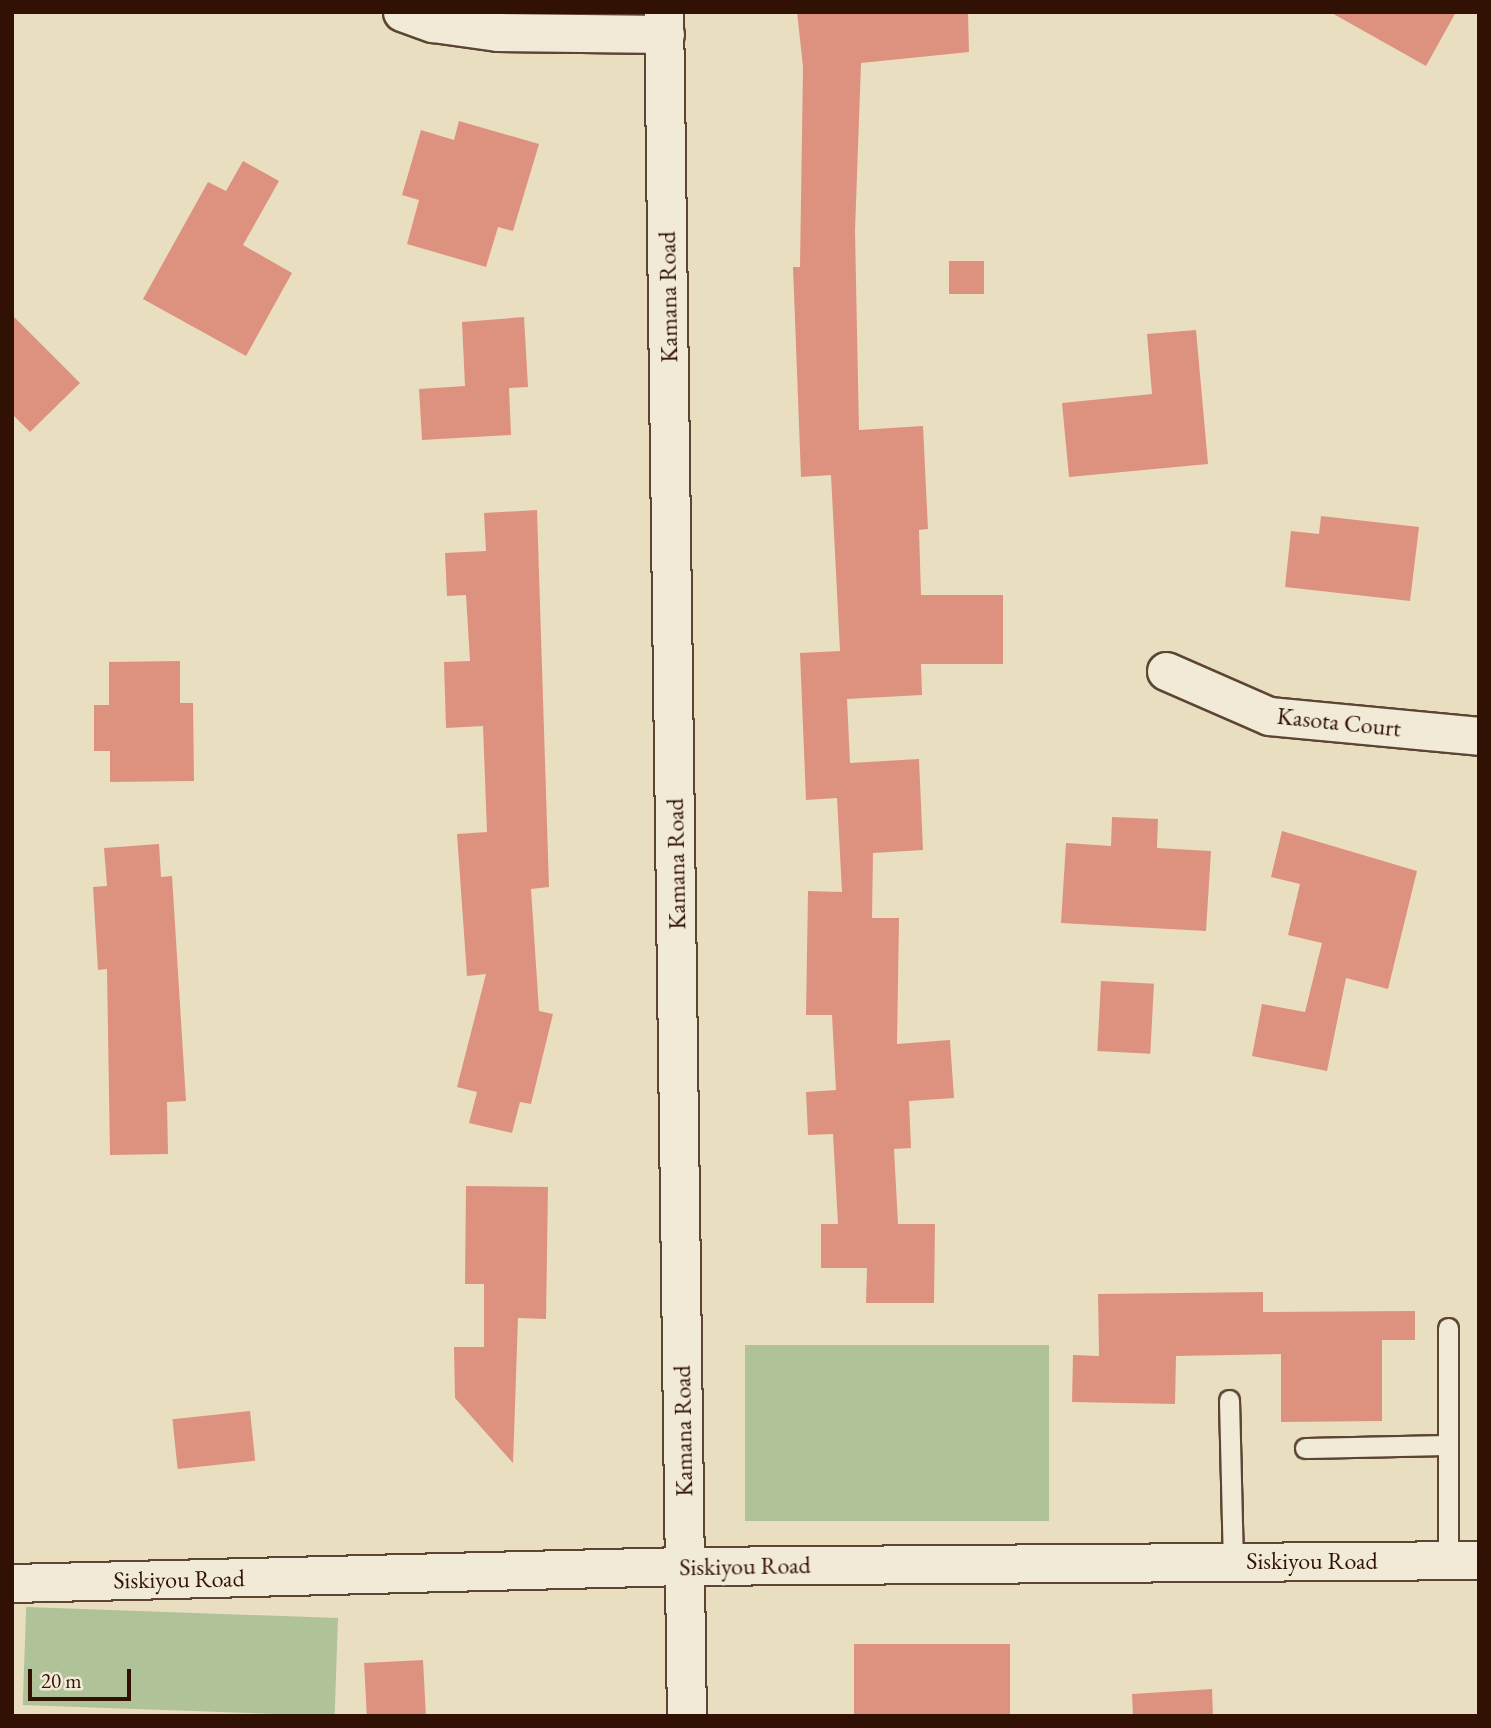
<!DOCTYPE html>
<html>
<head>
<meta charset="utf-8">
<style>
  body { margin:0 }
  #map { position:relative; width:1491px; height:1728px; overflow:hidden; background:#e9dec0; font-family:"EB Garamond",serif }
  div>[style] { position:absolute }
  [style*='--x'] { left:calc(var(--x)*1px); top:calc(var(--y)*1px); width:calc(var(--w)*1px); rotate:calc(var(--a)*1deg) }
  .green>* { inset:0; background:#b0c297; transform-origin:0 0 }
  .building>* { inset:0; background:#dd9280; transform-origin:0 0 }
  .roads { filter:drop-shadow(2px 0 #5e4433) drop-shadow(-2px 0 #5e4433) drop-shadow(0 2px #5e4433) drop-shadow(0 -2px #5e4433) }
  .lane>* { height:19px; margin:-9.5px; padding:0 9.5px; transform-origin:9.5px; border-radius:9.5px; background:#f1ead6 }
  .street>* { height:37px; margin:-18.5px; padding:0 18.5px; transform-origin:18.5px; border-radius:18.5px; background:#f1ead6 }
  .secondary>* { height:38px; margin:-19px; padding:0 19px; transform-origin:19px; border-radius:19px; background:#f1ead6 }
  span { translate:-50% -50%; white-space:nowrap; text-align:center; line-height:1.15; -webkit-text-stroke:7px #f1ead6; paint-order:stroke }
  .street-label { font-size:24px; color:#301104 }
  .frame { position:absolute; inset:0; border:14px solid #301104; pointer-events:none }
  .scale { position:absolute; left:28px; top:1669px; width:103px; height:32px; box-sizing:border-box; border:4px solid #301104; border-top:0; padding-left:9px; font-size:21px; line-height:24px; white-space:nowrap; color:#301104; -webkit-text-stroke:5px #f1ead6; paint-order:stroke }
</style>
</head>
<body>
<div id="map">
  <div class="green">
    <div style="left:745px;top:1345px;width:304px;height:176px"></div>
    <div style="left:338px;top:1618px;width:98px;height:312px;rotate:92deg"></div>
  </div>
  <div class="building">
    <div style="clip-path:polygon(797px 12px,968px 12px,969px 52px,861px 63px,855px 231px,859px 430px,923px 426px,928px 529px,919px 530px,921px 595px,1003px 595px,1003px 664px,921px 664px,922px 695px,847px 699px,850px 763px,919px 759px,923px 850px,873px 853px,872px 918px,899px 918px,897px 1044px,950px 1040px,954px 1098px,909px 1101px,911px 1148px,894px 1149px,898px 1224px,935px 1224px,934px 1303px,866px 1303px,867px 1268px,821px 1268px,821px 1224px,838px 1224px,833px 1134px,808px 1135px,806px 1092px,836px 1090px,832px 1015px,806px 1015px,808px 891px,842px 892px,837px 798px,806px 800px,800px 653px,840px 651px,831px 475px,801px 477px,793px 267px,800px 267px,803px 67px)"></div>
    <div style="clip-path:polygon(1330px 12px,1456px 12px,1426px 66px)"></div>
    <div style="clip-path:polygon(459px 121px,539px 144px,513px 231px,498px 227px,486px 267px,407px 244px,419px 200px,402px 195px,421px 130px,454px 140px)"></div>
    <div style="clip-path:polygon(243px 161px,279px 181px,243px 245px,292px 273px,246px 356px,143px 299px,208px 182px,226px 191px)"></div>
    <div style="left:949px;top:261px;width:35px;height:33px"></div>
    <div style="clip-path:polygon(12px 315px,80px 383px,30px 432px,12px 414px)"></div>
    <div style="clip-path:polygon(524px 317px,528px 387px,509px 388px,511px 435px,422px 440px,419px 389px,465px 386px,462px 322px)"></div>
    <div style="clip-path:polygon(1196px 330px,1208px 464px,1069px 477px,1062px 403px,1152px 394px,1147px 334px)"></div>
    <div style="clip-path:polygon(537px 510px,549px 887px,531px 889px,539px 1011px,553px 1014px,531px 1104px,520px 1102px,512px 1133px,469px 1123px,477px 1092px,457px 1087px,486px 974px,467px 976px,457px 834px,487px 832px,483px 726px,446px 728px,444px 662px,470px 661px,466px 595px,447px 596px,445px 553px,486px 551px,484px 513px)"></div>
    <div style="clip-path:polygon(1321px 516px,1419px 527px,1410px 601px,1285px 587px,1291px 531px,1319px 534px)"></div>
    <div style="clip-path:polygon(180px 661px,180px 703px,193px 703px,194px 781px,110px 782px,110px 751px,94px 751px,94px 705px,109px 705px,109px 662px)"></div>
    <div style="clip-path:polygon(1112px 817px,1158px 819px,1157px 848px,1211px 851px,1206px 931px,1061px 923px,1066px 843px,1111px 846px)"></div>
    <div style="clip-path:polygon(1282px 831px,1417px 871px,1388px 989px,1346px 978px,1327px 1071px,1252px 1056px,1262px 1004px,1305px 1012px,1322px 943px,1288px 935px,1300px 884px,1271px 877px)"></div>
    <div style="clip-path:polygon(159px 844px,161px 877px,172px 876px,186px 1101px,167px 1102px,168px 1154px,110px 1155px,107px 969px,98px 970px,93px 887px,107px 886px,104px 848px)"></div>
    <div style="left:1101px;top:981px;width:53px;height:70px;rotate:3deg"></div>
    <div style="clip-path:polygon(466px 1186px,548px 1187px,546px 1319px,518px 1318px,513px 1463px,455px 1398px,454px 1347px,484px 1347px,484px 1284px,465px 1284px)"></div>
    <div style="clip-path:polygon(1263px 1292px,1263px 1312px,1415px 1311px,1415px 1340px,1382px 1340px,1382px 1421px,1281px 1422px,1281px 1354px,1176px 1356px,1175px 1404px,1072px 1402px,1073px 1355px,1099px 1356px,1098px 1294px)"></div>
    <div style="left:250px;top:1411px;width:50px;height:78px;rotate:84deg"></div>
    <div style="left:1010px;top:1644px;width:72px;height:156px;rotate:90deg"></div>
    <div style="left:423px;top:1660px;width:56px;height:59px;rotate:87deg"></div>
    <div style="clip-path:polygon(1212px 1689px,1213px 1716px,1133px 1716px,1132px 1694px)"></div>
  </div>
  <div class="roads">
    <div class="lane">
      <div style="--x:1448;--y:1328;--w:117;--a:90"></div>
      <div style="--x:1229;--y:1400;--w:161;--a:88.6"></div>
      <div style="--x:1305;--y:1448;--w:143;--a:-1.2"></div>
      <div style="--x:1448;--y:1445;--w:115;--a:90"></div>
    </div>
    <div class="street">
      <div style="--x:402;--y:12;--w:33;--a:20"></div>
      <div style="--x:433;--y:23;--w:65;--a:8"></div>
      <div style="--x:497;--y:32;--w:168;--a:0.7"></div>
      <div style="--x:1166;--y:671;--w:112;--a:23.6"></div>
      <div style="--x:1269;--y:716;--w:211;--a:5.4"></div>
      <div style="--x:12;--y:1583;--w:673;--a:-1.45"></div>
      <div style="--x:685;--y:1566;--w:794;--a:-0.43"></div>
    </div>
    <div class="secondary">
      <div style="--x:664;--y:12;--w:1704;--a:89.23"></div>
    </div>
  </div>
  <div class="street-label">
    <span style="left:668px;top:297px;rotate:-91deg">Kamana Road</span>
    <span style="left:1339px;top:722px;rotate:6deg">Kasota Court</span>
    <span style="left:676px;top:864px;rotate:-91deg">Kamana Road</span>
    <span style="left:683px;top:1431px;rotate:-91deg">Kamana Road</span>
    <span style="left:1312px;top:1561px">Siskiyou Road</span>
    <span style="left:745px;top:1566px;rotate:-1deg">Siskiyou Road</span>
    <span style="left:179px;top:1579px;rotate:-1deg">Siskiyou Road</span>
  </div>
  <div class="frame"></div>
  <div class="scale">20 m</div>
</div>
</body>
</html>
